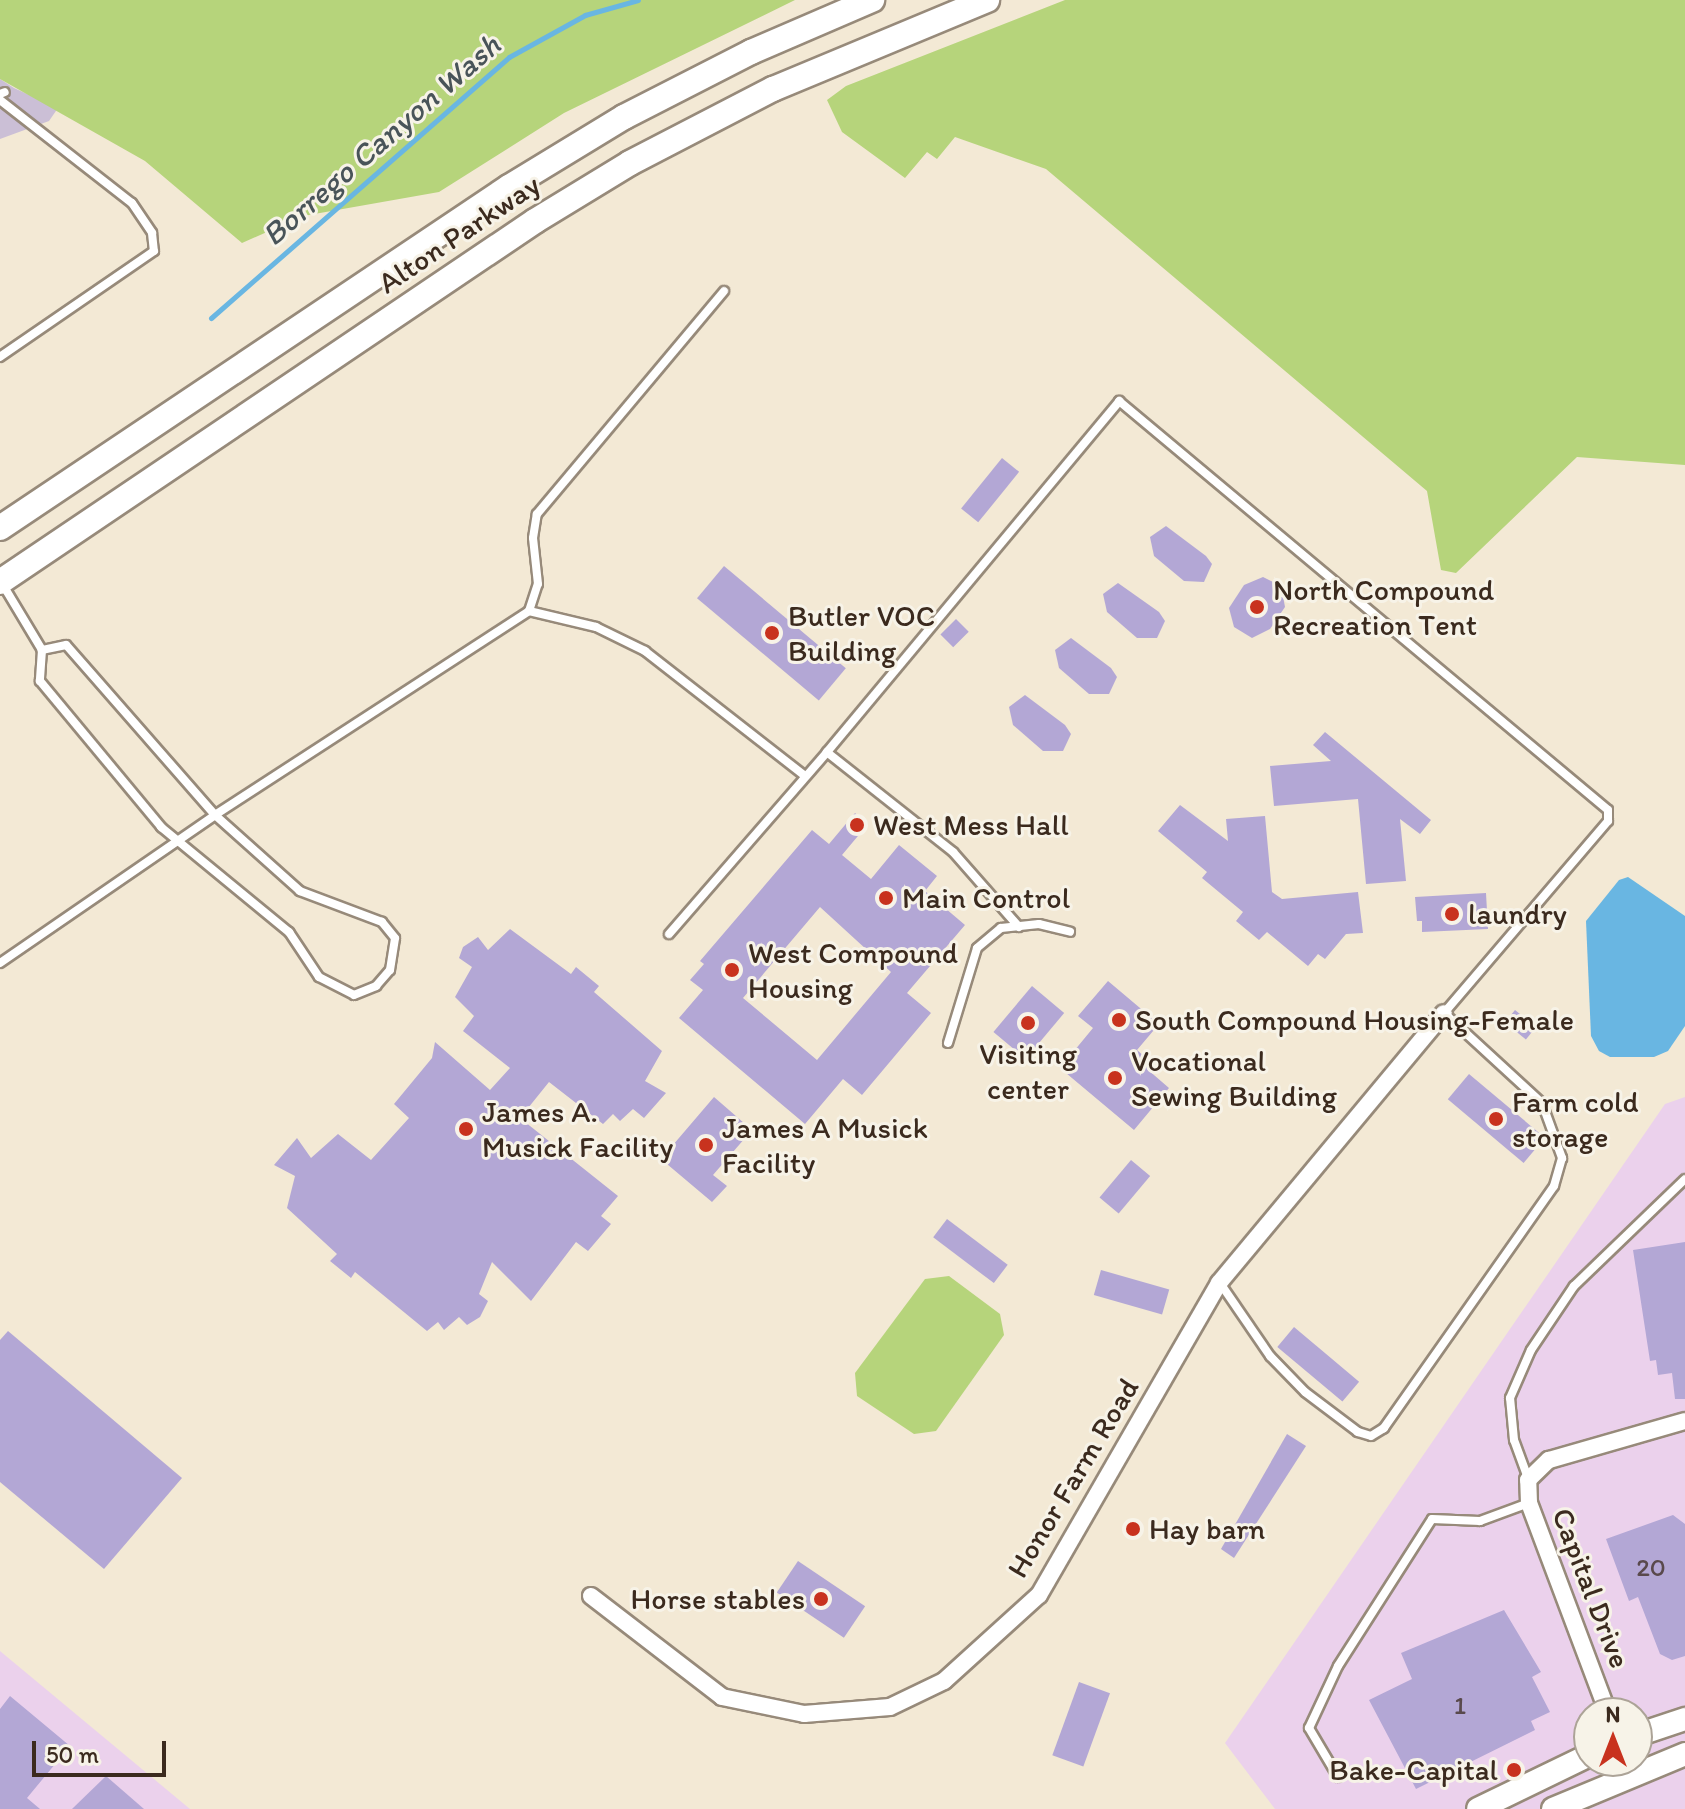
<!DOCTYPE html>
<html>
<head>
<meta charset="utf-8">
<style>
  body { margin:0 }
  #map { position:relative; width:1685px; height:1809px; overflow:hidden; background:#f3e9d5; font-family:Itim,sans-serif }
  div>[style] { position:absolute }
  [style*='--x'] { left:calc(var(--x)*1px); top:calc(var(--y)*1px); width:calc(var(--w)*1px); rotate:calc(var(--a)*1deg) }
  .built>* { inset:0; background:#ebd1ec }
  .industrial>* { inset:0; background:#cbbfd6 }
  .green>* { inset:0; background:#b6d47b }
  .water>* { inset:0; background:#69b6e2 }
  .stream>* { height:5px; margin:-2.5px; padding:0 2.5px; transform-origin:2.5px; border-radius:2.5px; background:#69b6e2 }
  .building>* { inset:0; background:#b3a7d5; transform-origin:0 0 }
  .roads { filter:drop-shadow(2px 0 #978a7a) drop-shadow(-2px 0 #978a7a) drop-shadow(0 2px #978a7a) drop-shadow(0 -2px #978a7a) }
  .lane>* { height:8px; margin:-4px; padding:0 4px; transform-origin:4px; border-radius:4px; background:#fff }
  .street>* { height:16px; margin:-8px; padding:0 8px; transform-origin:8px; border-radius:8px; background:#fff }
  .secondary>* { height:22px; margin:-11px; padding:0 11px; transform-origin:11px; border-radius:11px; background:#fff }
  .primary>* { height:24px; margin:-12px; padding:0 12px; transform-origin:12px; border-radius:12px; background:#fff }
  .dots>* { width:22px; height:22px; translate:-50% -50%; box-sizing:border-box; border:4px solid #f7f3e8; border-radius:50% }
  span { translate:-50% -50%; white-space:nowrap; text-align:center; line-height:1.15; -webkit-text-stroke:6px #f7f3e8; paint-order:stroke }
  .number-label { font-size:26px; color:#59494c }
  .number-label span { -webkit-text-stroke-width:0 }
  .street-label { font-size:30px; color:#3b2a1e }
  .poi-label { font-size:30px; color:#3b2a1e }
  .left { translate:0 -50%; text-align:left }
  .right { translate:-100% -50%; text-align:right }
  .water-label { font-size:32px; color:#495459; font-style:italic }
  .north { position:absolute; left:1573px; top:1697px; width:80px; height:80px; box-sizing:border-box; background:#f7f3e8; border:2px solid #aca397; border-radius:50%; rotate:0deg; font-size:22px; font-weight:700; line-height:32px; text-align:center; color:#3b2a1e }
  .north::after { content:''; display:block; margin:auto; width:28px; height:36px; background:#c8321e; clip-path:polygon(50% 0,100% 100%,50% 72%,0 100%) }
  .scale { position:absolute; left:32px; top:1741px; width:134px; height:36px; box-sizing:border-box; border:4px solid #3b2a1e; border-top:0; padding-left:10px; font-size:24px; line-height:28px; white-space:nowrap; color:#3b2a1e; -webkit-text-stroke:6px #f7f3e8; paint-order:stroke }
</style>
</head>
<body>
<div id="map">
  <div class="built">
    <div style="clip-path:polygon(evenodd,1685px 1097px,1685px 1809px,1275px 1809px,1225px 1743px,1665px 1104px,1685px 1097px,1589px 1713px,1637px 1713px,1637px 1761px,1589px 1761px,1589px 1713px)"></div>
    <div style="clip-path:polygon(0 1651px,190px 1809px,0 1809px)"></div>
  </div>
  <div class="industrial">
    <div style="clip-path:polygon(0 79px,14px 88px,58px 108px,49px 121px,0 139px)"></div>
  </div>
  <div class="green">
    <div style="clip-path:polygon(0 0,795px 0,564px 113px,439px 192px,303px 216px,242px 243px,145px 161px,0 79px)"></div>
    <div style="clip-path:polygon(1065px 0,1685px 0,1685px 465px,1577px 457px,1456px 573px,1441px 570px,1427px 491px,1046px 169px,955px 137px,937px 159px,927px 152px,905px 178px,842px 132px,827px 100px,846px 86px)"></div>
    <div style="clip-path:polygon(949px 1276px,1000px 1314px,1004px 1335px,936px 1431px,914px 1434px,857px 1396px,855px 1373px,925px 1279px)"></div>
  </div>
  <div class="water">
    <div style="clip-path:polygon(1628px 877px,1685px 916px,1685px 1026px,1668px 1051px,1654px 1057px,1610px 1057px,1599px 1051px,1591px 1036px,1586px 921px,1619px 880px)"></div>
  </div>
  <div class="stream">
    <div style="--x:211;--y:318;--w:396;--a:-41.2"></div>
    <div style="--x:509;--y:57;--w:87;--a:-28.9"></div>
    <div style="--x:585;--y:15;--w:55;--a:-15.8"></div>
  </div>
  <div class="building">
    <div style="left:1002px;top:458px;width:22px;height:65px;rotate:39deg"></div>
    <div style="clip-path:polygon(1166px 526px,1206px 556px,1212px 564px,1204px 582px,1184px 581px,1154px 556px,1150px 537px)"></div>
    <div style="left:724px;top:566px;width:159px;height:42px;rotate:40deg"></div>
    <div style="clip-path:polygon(1263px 577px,1281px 586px,1285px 607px,1270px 629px,1252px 638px,1234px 627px,1229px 608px,1244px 585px)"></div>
    <div style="clip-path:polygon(1118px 583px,1159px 612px,1165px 621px,1157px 638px,1137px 638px,1107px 612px,1103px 594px)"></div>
    <div style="left:956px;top:619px;width:18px;height:22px;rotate:45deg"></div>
    <div style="clip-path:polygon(1071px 638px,1111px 668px,1117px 677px,1109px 694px,1089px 694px,1059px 668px,1055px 650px)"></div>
    <div style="clip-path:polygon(1025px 695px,1065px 725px,1071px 734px,1063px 751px,1043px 751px,1013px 725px,1009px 707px)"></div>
    <div style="clip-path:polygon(1325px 732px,1431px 820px,1420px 834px,1400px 819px,1406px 881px,1366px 884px,1358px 799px,1274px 806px,1270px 766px,1331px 761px,1313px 745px)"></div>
    <div style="clip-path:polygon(1180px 805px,1228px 841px,1226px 819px,1265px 816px,1272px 892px,1282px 899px,1358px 892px,1363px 933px,1346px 934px,1325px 959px,1318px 954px,1308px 966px,1267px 932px,1259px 940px,1236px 921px,1243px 912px,1202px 878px,1207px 872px,1158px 831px)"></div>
    <div style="clip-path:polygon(evenodd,855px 813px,868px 824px,842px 855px,871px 879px,899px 845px,937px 876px,925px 891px,965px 925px,907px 993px,931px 1013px,862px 1095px,843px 1079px,805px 1124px,679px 1018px,703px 990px,690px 980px,704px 964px,700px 961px,812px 830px,829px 844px,855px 813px,820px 907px,891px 972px,817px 1060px,743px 998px,820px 907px)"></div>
    <div style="clip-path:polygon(1486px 893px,1488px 929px,1422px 932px,1422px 921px,1417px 921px,1415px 897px)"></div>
    <div style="clip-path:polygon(510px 929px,571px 974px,576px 967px,599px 986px,594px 992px,662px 1051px,645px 1081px,666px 1093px,644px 1118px,633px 1109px,620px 1121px,613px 1114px,603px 1124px,549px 1082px,520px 1118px,618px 1196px,601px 1216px,611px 1224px,588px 1251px,576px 1242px,531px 1301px,492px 1262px,479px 1294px,488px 1301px,480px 1317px,467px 1325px,459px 1317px,444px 1330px,438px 1322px,427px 1331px,355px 1272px,351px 1278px,330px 1261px,337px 1254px,287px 1208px,295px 1176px,274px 1165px,297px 1138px,311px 1158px,338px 1134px,371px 1160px,409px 1118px,394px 1104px,432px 1058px,435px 1042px,490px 1090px,510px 1068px,463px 1031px,474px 1016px,455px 997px,472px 967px,459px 958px,463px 947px,478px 937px,488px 950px)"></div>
    <div style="clip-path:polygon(1108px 981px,1159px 1024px,1137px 1050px,1152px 1063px,1147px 1069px,1169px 1088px,1134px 1130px,1060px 1068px,1093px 1028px,1078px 1016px)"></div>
    <div style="left:1032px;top:986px;width:42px;height:60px;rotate:40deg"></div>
    <div style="left:1515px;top:1010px;width:27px;height:16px;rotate:39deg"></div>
    <div style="left:1469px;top:1074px;width:99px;height:33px;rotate:40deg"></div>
    <div style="clip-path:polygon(714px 1097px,752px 1130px,713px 1175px,727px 1186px,712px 1202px,661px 1159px)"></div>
    <div style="left:1131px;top:1160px;width:25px;height:49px;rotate:40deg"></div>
    <div style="left:947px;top:1219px;width:76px;height:23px;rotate:37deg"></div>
    <div style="clip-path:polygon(1685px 1242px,1685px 1399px,1675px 1399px,1672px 1373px,1658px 1375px,1656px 1360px,1650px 1361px,1633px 1250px)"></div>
    <div style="left:1101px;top:1270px;width:71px;height:26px;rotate:16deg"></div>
    <div style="left:1294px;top:1327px;width:85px;height:26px;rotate:40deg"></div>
    <div style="clip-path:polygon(8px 1331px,182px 1478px,104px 1569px,0 1482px,0 1340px)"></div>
    <div style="clip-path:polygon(1287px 1434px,1306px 1446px,1234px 1558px,1221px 1549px)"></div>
    <div style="clip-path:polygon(1673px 1515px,1685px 1524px,1685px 1656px,1672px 1660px,1660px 1654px,1638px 1597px,1629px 1601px,1606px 1539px)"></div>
    <div style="left:798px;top:1561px;width:81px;height:38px;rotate:34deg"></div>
    <div style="clip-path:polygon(1504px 1610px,1541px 1672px,1532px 1677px,1550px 1712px,1531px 1721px,1535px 1730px,1416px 1789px,1369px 1700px,1412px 1679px,1401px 1653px)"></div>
    <div style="left:1079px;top:1682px;width:33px;height:78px;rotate:20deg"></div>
    <div style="clip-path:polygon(10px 1696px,70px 1746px,27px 1798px,40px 1809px,0 1809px,0 1709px)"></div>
    <div style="clip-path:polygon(106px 1776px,144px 1809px,72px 1809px)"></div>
  </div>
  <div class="roads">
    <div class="lane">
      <div style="--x:0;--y:94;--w:5;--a:-22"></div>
      <div style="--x:0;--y:100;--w:167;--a:38"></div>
      <div style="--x:132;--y:203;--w:36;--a:56"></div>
      <div style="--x:152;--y:233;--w:18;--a:84"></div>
      <div style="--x:154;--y:251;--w:187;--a:145.5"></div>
      <div style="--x:3;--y:585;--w:76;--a:59"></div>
      <div style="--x:42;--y:650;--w:31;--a:94"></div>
      <div style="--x:40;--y:681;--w:190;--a:50.3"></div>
      <div style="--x:161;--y:827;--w:166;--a:39.4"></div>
      <div style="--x:289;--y:932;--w:54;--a:56.3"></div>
      <div style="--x:319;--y:977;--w:39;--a:27"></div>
      <div style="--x:354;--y:995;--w:24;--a:-22"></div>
      <div style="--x:376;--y:986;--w:21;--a:-49"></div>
      <div style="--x:390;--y:970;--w:32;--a:-81"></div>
      <div style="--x:395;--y:938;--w:21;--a:-129"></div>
      <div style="--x:382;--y:922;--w:88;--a:-159.3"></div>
      <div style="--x:300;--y:891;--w:114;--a:-138.2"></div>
      <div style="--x:215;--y:815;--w:226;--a:-131.2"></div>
      <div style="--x:66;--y:645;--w:25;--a:168"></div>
      <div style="--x:529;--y:611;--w:28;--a:-72"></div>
      <div style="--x:538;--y:584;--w:46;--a:-96.2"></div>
      <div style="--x:533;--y:538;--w:24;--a:-81"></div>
      <div style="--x:537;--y:514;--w:291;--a:-50"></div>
      <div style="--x:1019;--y:927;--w:100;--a:-131.3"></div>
      <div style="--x:953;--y:852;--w:161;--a:-141.6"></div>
      <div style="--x:827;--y:752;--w:457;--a:-50.2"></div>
      <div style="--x:1119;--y:401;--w:637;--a:39.91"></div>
      <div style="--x:1608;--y:810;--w:11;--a:90"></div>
      <div style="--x:1608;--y:821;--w:253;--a:130.5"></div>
      <div style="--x:1444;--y:1013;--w:133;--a:42.6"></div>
      <div style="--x:1542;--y:1103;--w:59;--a:70"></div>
      <div style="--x:1562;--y:1158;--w:29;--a:106"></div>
      <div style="--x:1554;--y:1186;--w:296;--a:125.1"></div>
      <div style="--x:1384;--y:1428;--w:15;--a:148"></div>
      <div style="--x:1371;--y:1436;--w:14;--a:-163"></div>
      <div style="--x:1358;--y:1432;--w:66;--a:-143"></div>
      <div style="--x:1305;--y:1392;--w:50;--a:-134.2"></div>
      <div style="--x:1270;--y:1356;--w:88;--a:-124.4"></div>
      <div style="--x:669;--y:934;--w:241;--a:-49"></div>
      <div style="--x:0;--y:963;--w:261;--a:-34.5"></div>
      <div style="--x:215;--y:815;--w:374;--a:-33"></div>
      <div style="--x:529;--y:611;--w:69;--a:13.4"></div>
      <div style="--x:596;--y:627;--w:55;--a:26.1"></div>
      <div style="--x:645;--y:651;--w:203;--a:38"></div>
      <div style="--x:948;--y:1043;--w:99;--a:-73"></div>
      <div style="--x:977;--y:948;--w:31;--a:-40"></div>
      <div style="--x:1001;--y:928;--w:38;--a:-6"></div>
      <div style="--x:1039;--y:924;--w:32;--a:14"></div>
      <div style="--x:1528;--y:1478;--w:40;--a:-110.2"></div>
      <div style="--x:1514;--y:1440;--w:42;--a:-95.4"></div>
      <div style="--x:1510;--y:1398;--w:52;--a:-66.4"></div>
      <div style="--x:1531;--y:1350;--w:77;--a:-56.1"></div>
      <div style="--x:1574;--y:1286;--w:154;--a:-43.9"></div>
      <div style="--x:1338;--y:1777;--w:57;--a:-120.6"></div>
      <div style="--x:1309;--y:1728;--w:68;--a:-64.9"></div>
      <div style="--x:1338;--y:1666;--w:174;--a:-57.4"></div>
      <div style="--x:1432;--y:1519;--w:48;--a:2.4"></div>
      <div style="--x:1480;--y:1521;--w:52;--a:-20.2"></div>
    </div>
    <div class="street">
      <div style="--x:591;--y:1596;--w:165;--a:37.6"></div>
      <div style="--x:722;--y:1697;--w:84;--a:11.7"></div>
      <div style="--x:804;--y:1714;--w:86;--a:-4.7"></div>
      <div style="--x:890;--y:1707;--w:60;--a:-25.7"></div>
      <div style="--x:944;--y:1681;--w:128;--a:-42.2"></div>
      <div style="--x:1039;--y:1595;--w:360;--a:-60"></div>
      <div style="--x:1219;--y:1283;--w:351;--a:-50.2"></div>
      <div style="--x:1608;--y:1713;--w:224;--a:-110.6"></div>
      <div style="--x:1529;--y:1503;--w:23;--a:-92"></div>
      <div style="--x:1528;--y:1480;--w:29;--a:-44"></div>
      <div style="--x:1549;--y:1460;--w:141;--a:-16"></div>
    </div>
    <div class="secondary">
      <div style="--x:1637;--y:1735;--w:51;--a:-18.4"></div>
      <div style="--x:1478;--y:1809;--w:123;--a:-25.9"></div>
      <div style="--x:1553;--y:1809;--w:143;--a:-22.6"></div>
    </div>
    <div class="primary">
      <div style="--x:0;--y:528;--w:613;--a:-33.82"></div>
      <div style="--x:509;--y:187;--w:135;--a:-31.3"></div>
      <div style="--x:624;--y:117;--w:143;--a:-27.1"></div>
      <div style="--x:751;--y:52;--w:132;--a:-23.3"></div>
      <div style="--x:0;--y:582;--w:645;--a:-34.01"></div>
      <div style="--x:535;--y:221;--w:111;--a:-31.4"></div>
      <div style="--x:630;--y:163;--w:161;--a:-27.4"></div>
      <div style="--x:773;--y:89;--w:232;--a:-22.6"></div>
    </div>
  </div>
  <div class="dots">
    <div style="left:1257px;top:607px;background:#c8321e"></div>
    <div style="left:772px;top:633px;background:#c8321e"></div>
    <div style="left:857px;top:825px;background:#c8321e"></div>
    <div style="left:886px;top:898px;background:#c8321e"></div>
    <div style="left:1452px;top:914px;background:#c8321e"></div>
    <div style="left:732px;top:970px;background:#c8321e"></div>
    <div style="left:1119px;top:1020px;background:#c8321e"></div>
    <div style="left:1028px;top:1023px;background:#c8321e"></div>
    <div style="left:1115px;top:1078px;background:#c8321e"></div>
    <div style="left:1496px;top:1119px;background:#c8321e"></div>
    <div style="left:466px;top:1129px;background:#c8321e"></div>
    <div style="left:706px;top:1145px;background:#c8321e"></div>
    <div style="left:1133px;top:1529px;background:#c8321e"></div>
    <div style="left:821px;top:1599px;background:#c8321e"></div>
    <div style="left:1514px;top:1770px;background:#c8321e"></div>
  </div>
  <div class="number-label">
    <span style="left:1651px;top:1568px">20</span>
    <span style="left:1460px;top:1706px">1</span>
  </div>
  <div class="street-label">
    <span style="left:459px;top:234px;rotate:-34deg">Alton Parkway</span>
    <span style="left:1073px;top:1478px;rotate:-59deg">Honor Farm Road</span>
    <span style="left:1591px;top:1588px;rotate:69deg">Capital Drive</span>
  </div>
  <div class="poi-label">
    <span class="left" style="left:1273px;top:607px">North Compound<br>Recreation Tent</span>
    <span class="left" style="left:788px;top:633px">Butler VOC<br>Building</span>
    <span class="left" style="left:873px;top:825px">West Mess Hall</span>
    <span class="left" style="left:902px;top:898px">Main Control</span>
    <span class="left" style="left:1468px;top:914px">laundry</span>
    <span class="left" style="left:748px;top:970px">West Compound<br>Housing</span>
    <span class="left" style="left:1135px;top:1020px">South Compound Housing-Female</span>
    <span style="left:1028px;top:1071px">Visiting<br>center</span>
    <span class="left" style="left:1131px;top:1078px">Vocational<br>Sewing Building</span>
    <span class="left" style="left:1512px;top:1119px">Farm cold<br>storage</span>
    <span class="left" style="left:482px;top:1129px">James A.<br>Musick Facility</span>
    <span class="left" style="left:722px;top:1145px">James A Musick<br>Facility</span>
    <span class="left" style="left:1149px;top:1529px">Hay barn</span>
    <span class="right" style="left:805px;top:1599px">Horse stables</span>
    <span class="right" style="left:1498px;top:1770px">Bake-Capital</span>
  </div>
  <div class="water-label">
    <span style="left:381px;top:140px;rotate:-41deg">Borrego Canyon Wash</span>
  </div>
  <div class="north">N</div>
  <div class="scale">50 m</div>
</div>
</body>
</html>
